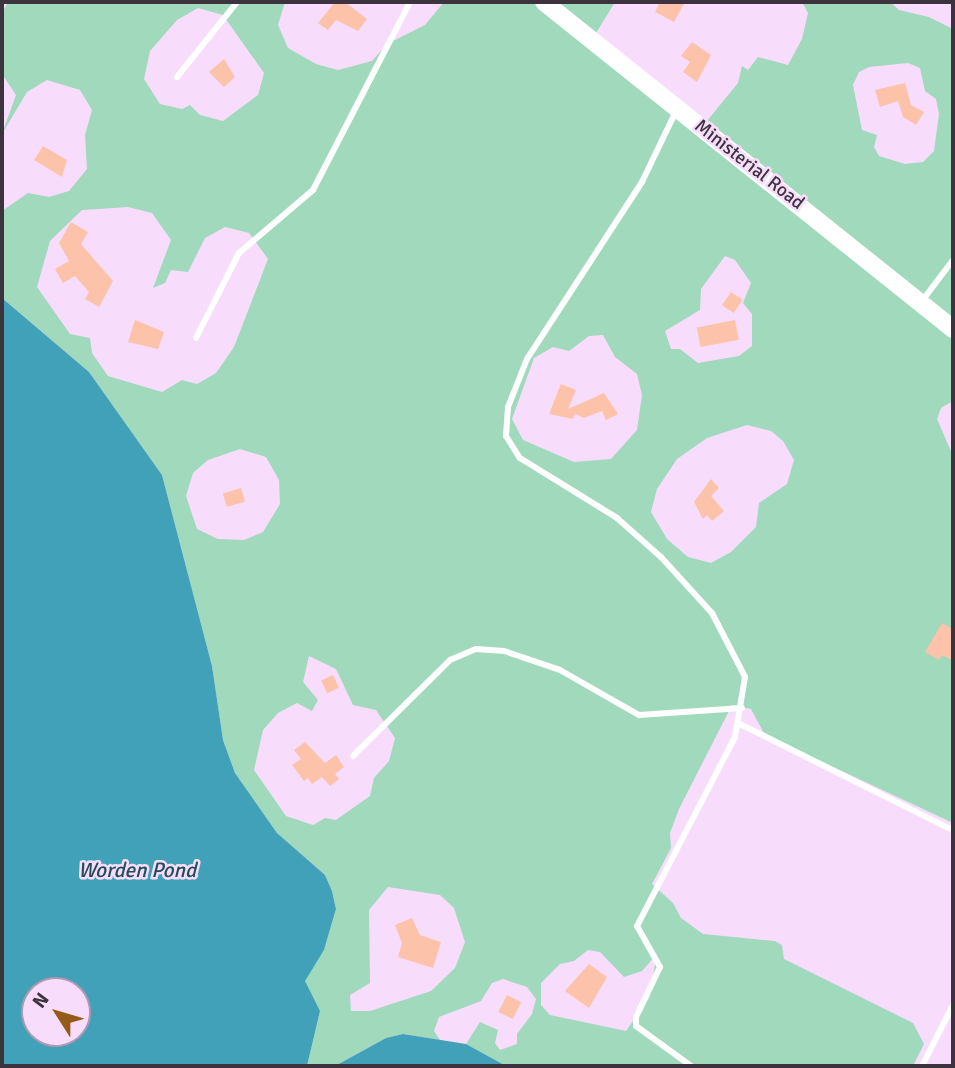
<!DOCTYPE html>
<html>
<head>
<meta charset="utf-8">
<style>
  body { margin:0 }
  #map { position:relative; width:955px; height:1068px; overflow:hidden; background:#f7ddfb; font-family:Signika,sans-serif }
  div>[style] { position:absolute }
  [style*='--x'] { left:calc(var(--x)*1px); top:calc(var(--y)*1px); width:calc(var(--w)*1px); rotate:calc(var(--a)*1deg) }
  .green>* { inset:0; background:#a0d9bc }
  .water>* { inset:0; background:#41a1b9 }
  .building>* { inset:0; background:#fdc2aa; transform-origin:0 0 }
  .service>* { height:6px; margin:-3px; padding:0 3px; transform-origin:3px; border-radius:3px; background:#fff }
  .secondary>* { height:18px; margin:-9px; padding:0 9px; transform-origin:9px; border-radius:9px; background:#fff }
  span { translate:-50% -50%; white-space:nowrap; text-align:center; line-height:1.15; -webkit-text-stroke:5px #f7ddfb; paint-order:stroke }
  .street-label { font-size:19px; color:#3d333f }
  .water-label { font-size:21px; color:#234d58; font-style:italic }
  .frame { position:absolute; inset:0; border:4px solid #3d333f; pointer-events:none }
  .north { position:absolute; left:21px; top:977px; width:70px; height:70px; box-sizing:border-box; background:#f7ddfb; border:2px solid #ad99b0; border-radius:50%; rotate:307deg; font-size:19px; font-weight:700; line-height:28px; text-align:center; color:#3d333f }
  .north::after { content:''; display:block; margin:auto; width:24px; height:32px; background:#95591a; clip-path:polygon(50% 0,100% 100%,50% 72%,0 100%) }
</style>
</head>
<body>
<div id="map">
  <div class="green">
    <div style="clip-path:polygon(evenodd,8px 2px,285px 2px,278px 25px,288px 48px,316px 64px,338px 70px,372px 61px,387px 44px,425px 25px,444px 2px,615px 2px,593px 38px,702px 127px,738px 83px,742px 66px,748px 70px,758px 57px,788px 65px,802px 39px,808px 13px,802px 2px,890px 2px,899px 10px,929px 17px,953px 29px,953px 315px,947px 323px,953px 328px,953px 401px,941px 408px,937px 419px,953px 456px,953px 823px,765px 735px,751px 709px,732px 705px,679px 809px,670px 833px,671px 848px,652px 884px,673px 903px,681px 918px,703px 934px,775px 941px,782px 945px,784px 959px,913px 1023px,924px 1044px,913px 1066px,506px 1066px,466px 1044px,480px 1022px,498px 1030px,495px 1043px,500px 1050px,517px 1044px,517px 1034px,532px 1014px,536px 999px,527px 987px,503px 979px,492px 983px,481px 1001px,439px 1017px,434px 1031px,440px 1040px,403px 1034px,386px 1038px,335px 1066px,307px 1066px,320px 1011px,304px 981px,324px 950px,336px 909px,332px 891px,325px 875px,277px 833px,235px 773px,223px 740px,212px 666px,162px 475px,89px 372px,2px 298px,2px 211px,28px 193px,49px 197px,69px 191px,87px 169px,85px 135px,92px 110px,80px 90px,47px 80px,27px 92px,2px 134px,16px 95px,2px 74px,2px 13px,8px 2px,198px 8px,223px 15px,264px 73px,258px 95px,223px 121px,200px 115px,190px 105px,182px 109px,160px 104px,144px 79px,150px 51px,177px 20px,198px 8px,8px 2px,908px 63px,920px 68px,925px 91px,936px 99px,939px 114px,934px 151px,923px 162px,905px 164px,879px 156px,874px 147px,877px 135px,862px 130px,853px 85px,859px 72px,869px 67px,908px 63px,8px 2px,128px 207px,152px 213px,171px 240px,153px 288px,165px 283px,171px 270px,188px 272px,205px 238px,225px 227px,249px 233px,268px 259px,234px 347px,216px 373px,197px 384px,182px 380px,162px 392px,108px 376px,92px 353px,90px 338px,70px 334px,37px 287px,50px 241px,82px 210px,128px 207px,8px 2px,725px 256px,735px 260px,751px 283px,743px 303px,752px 314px,752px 346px,739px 356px,698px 363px,680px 349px,671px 349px,665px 331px,700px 310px,701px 289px,725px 256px,8px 2px,603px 335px,615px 357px,637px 374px,642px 395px,637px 430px,611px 459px,574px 462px,523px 440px,512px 419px,534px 358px,553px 347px,569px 351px,589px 336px,603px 335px,8px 2px,747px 425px,771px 431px,783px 441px,794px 460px,787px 484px,759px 503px,756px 527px,731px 552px,711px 563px,688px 557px,667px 539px,651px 512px,657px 489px,677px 459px,707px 438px,747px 425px,8px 2px,240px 449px,266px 457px,279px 480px,280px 504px,263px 532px,244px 540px,218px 539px,197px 529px,186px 496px,193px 473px,208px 460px,240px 449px,8px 2px,309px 656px,336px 669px,353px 705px,376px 710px,395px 738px,389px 761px,374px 778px,370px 796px,336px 820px,325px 818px,313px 825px,286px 816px,254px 770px,263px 730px,278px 713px,297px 703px,312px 711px,318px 700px,303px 682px,309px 656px,8px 2px,388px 887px,440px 895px,454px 908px,465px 942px,455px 968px,431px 991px,370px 1011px,351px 1011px,350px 995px,370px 983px,369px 910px,388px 887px,8px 2px,588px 950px,600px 952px,624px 977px,642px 971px,657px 954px,649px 998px,626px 1031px,550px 1015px,541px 1005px,541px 983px,560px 964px,574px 961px,588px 950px)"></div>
  </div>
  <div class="water">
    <div style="clip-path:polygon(evenodd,2px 298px,89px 372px,162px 475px,212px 666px,223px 740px,235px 773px,277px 833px,325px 875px,332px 891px,336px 909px,324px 950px,305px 981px,320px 1011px,307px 1066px,2px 1066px,2px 298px,35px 991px,77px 991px,77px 1033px,35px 1033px,35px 991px)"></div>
    <div style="clip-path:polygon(403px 1034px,466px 1044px,506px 1066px,335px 1066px,386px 1038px)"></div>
  </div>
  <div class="building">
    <div style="clip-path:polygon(335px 2px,345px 2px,367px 19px,358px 31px,336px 20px,328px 30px,318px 23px)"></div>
    <div style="clip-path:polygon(660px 2px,685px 2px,674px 22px,655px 12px)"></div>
    <div style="clip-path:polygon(692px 42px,711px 55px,697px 82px,683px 72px,690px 62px,681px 56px)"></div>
    <div style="clip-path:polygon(224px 59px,235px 77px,224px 87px,209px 72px)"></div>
    <div style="clip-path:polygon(905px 83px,911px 105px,924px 112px,916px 125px,903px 117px,898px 101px,880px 107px,875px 90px)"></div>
    <div style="clip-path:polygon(43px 146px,67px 160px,62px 177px,34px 160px)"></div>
    <div style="clip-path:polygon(71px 222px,88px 232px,81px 244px,113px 281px,99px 307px,85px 299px,89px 292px,75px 276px,63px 283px,55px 269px,69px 261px,59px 243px)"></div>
    <div style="left:731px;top:292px;width:14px;height:16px;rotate:34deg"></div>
    <div style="clip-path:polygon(135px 320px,164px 332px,158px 349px,128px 342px)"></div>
    <div style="left:735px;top:320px;width:20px;height:39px;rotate:79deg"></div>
    <div style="clip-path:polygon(561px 384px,576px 390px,568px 409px,604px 393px,618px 414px,606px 420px,602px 411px,584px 418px,575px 414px,573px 419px,549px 414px)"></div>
    <div style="clip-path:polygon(711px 479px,719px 488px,711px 496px,724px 511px,712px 521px,707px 515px,703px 519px,694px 502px)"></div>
    <div style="left:241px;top:488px;width:14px;height:19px;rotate:73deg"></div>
    <div style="clip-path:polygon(942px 623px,953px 629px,953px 661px,942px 655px,939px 660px,925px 652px)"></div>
    <div style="left:333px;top:675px;width:14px;height:13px;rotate:65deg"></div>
    <div style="clip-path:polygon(305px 742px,325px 763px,336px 755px,344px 767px,335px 774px,339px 779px,330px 786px,322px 777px,312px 784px,308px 778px,304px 781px,292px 765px,301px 759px,294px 750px)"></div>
    <div style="clip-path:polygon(412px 918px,420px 935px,441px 942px,433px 968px,398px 957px,402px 943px,395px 925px)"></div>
    <div style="clip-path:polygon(589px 964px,607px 977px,589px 1008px,565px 991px)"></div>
    <div style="left:507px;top:995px;width:16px;height:19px;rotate:27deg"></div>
  </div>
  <div class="service">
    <div style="--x:177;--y:77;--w:96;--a:-51.3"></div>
    <div style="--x:676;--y:111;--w:79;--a:115.6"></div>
    <div style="--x:642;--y:182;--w:211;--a:123"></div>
    <div style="--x:527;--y:359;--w:52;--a:111.6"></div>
    <div style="--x:508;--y:407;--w:29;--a:94"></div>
    <div style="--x:506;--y:436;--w:26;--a:58"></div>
    <div style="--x:520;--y:458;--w:114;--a:31.7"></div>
    <div style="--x:617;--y:518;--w:59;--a:41.6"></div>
    <div style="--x:661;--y:557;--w:76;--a:47.7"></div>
    <div style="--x:712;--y:613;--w:72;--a:62.7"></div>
    <div style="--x:745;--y:677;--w:61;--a:99.5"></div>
    <div style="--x:735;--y:737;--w:213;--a:117.4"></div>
    <div style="--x:637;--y:926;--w:47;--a:60.7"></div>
    <div style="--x:660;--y:967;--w:55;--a:115.6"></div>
    <div style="--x:636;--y:1017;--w:9;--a:90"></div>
    <div style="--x:636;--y:1026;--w:68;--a:36"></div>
    <div style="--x:922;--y:301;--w:51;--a:-52.9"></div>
    <div style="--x:196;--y:338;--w:95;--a:-63.2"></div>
    <div style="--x:239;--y:253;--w:97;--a:-40.4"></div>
    <div style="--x:313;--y:190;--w:212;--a:-62.7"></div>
    <div style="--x:738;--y:723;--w:240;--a:26.5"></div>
    <div style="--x:353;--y:756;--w:136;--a:-44.7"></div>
    <div style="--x:450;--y:660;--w:28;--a:-23"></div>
    <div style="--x:476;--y:649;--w:28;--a:4"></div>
    <div style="--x:504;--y:651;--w:59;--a:18.7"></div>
    <div style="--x:560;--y:670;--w:91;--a:29.7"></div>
    <div style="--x:639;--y:715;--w:103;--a:-3.9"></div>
    <div style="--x:922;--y:1066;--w:68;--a:-63.1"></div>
  </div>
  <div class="secondary">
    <div style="--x:544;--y:2;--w:524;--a:38.64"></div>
  </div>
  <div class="street-label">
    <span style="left:749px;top:165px;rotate:38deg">Ministerial Road</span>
  </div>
  <div class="water-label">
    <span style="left:137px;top:870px">Worden Pond</span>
  </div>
  <div class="frame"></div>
  <div class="north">N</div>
</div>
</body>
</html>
